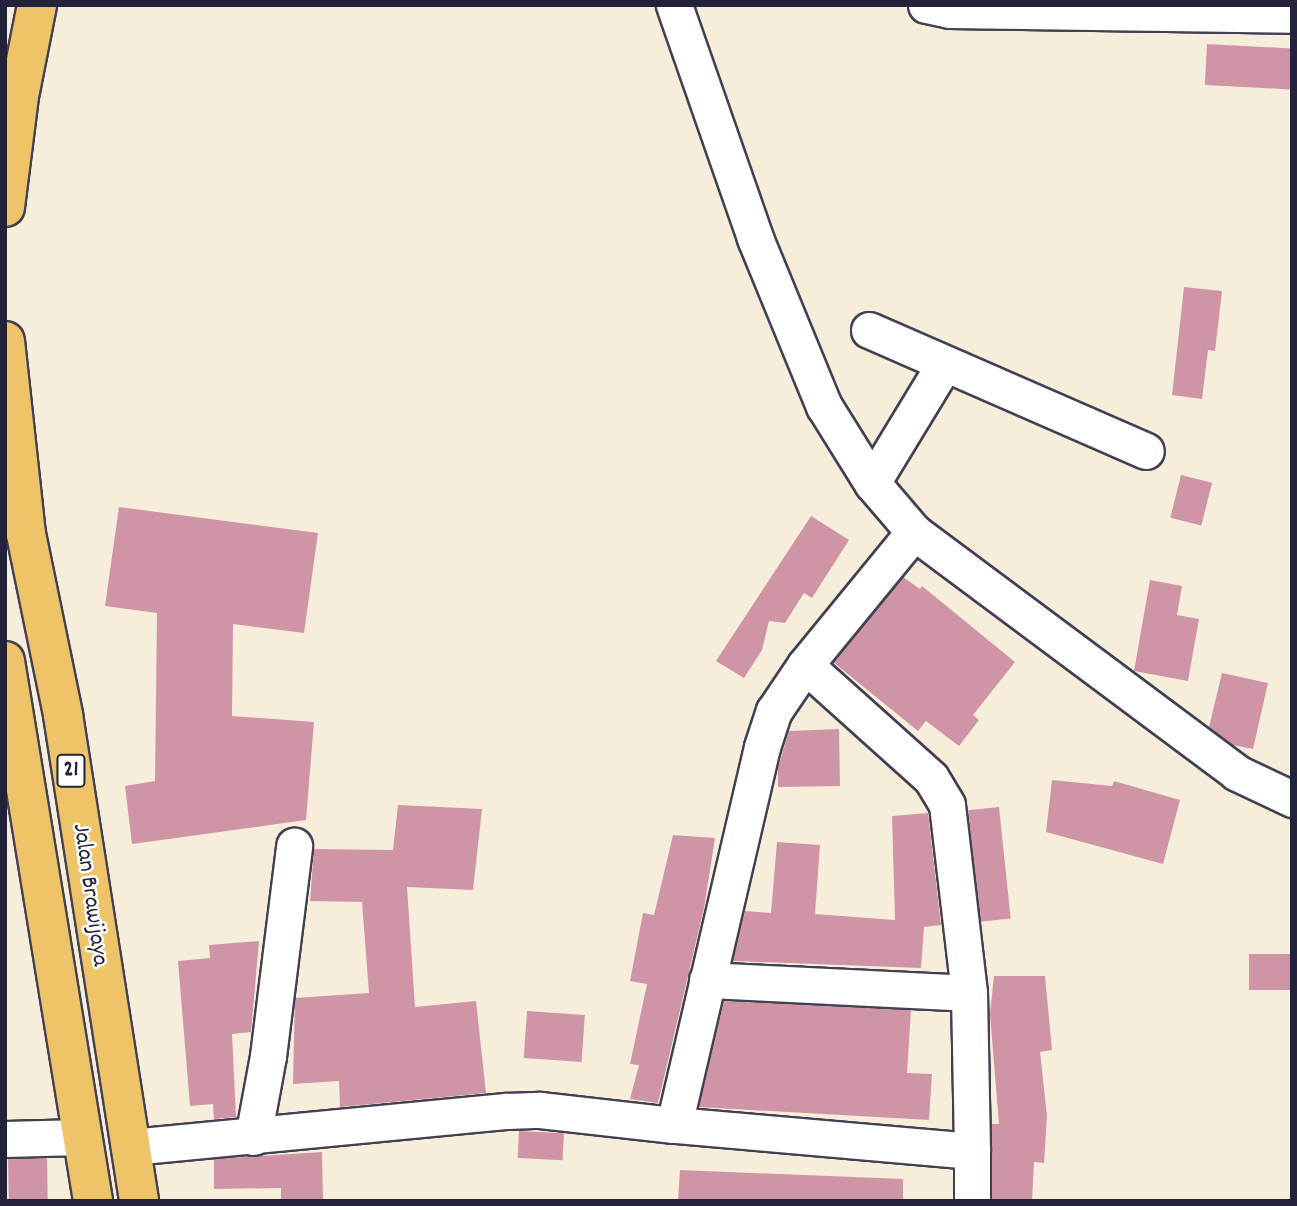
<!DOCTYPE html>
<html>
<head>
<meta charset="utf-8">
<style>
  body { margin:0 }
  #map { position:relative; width:1297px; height:1206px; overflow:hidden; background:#f7eddb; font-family:Dekko,sans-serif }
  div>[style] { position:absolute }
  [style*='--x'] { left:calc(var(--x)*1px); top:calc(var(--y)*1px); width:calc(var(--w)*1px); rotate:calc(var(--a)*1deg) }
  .building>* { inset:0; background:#cf95a7; transform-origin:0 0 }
  .roads { filter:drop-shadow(2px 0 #424053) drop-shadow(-2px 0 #424053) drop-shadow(0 2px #424053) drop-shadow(0 -2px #424053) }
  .minor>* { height:35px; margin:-17.5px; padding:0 17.5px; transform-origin:17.5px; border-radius:17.5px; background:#fff }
  .trunk>* { height:38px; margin:-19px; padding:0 19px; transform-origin:19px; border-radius:19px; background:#efc469 }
  span { translate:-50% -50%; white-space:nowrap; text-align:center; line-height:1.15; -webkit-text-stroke:5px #fff; paint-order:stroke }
  .shield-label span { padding:2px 5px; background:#fff; border:2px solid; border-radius:5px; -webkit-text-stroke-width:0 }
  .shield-label { font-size:23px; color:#22223b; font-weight:700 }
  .street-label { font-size:24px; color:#22223b }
  .frame { position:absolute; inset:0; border:7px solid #22223b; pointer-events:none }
</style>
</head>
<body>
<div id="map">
  <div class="building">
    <div style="left:1207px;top:44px;width:85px;height:41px;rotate:3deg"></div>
    <div style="clip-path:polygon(1184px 287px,1222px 291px,1215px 351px,1208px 350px,1202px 399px,1172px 395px)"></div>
    <div style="left:1181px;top:475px;width:32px;height:44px;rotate:14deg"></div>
    <div style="clip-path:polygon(119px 507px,318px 533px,304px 633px,233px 624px,232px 716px,314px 722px,306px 820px,132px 844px,125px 786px,155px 781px,157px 613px,105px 606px)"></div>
    <div style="clip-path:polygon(811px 516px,849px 540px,812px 598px,804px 593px,785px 623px,769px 621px,762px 650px,744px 678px,716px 661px)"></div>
    <div style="clip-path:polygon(903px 577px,920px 589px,922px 586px,1015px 662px,973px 715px,979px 720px,959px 746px,926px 721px,918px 731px,833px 662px)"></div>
    <div style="clip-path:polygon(1150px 580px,1182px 586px,1177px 615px,1199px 619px,1188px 681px,1134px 671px)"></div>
    <div style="clip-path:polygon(1222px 673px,1268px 683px,1253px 749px,1233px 745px,1209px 727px)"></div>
    <div style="clip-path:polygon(839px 729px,840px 786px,778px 787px,778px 768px,789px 731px)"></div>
    <div style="clip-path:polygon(1052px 780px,1112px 786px,1114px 781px,1180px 800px,1163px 864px,1046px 832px)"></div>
    <div style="clip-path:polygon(398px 805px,482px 809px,473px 890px,407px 887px,415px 1007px,476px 1001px,486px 1093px,340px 1107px,339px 1081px,293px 1084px,295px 998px,369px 993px,362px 902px,310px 901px,314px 849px,393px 850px)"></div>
    <div style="left:999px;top:807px;width:112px;height:31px;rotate:84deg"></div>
    <div style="clip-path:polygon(928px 813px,941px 925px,924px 927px,921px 968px,733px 961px,745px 911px,771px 913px,777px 842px,820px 845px,815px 914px,895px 920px,892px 816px)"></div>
    <div style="clip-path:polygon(673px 835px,715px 838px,704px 908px,658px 1103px,630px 1099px,639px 1065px,630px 1064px,647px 984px,630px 981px,643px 913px,654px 915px)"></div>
    <div style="clip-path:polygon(259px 941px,251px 1032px,232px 1034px,236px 1117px,214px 1119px,213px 1104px,190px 1106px,178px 961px,210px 958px,209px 945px)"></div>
    <div style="left:1249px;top:954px;width:43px;height:36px"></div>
    <div style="clip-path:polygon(994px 976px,1045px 976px,1052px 1050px,1040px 1052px,1047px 1116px,1044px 1163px,1034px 1162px,1032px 1201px,992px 1201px,992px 1124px,999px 1124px,990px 1014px)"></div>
    <div style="clip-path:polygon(724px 1001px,911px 1010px,907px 1073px,932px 1074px,929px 1120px,699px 1107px)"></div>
    <div style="left:527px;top:1011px;width:58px;height:47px;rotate:4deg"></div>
    <div style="left:519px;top:1131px;width:45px;height:27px;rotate:3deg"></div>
    <div style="clip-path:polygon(322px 1152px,323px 1201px,281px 1201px,281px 1188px,214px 1189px,214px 1159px)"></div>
    <div style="left:47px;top:1158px;width:43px;height:39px;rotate:89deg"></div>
    <div style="clip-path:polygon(680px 1170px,903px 1179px,903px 1201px,678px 1201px)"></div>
  </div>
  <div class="roads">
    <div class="minor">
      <div style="--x:674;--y:5;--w:247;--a:70.8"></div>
      <div style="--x:755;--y:238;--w:182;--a:67.7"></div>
      <div style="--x:824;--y:406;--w:91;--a:58.1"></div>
      <div style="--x:872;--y:483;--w:65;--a:49.4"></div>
      <div style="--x:914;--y:532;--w:403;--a:36.7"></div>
      <div style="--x:1237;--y:773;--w:61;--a:25.3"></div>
      <div style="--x:926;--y:5;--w:24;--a:12"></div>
      <div style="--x:949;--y:10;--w:343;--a:0.8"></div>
      <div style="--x:869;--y:330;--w:302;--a:23.6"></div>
      <div style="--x:872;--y:483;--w:137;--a:-58.7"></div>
      <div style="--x:805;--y:665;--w:169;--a:41.9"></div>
      <div style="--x:931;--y:778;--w:31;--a:59"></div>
      <div style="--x:947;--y:805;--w:189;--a:83.3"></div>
      <div style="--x:969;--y:993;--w:158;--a:88.9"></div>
      <div style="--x:972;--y:1151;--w:299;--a:-175"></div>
      <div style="--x:674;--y:1125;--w:388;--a:-76.9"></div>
      <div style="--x:762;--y:747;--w:38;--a:-72"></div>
      <div style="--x:774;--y:711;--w:55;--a:-56"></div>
      <div style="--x:805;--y:665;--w:172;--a:-50.7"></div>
      <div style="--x:707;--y:980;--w:262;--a:2.8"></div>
      <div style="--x:253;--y:1137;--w:82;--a:-79.5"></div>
      <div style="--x:268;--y:1056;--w:212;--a:-82.9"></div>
      <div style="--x:5;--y:1139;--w:76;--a:-1.5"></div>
      <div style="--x:131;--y:1147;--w:378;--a:-5.5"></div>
      <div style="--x:507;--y:1111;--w:33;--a:-2"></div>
      <div style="--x:540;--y:1110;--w:135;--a:6.4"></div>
      <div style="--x:972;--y:1201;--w:50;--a:-90"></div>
    </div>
    <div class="trunk">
      <div style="--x:5;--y:207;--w:112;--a:-82.8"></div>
      <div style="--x:19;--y:96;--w:93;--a:-78.8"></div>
      <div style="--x:5;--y:341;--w:194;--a:83.8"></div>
      <div style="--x:26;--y:534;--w:185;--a:78.4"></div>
      <div style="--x:63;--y:715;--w:492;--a:81.1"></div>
      <div style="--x:5;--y:661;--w:547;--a:80.74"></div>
    </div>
  </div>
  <div class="shield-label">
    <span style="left:71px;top:771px">21</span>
  </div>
  <div class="street-label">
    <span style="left:89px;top:895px;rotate:82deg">Jalan Brawijaya</span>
  </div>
  <div class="frame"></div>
</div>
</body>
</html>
